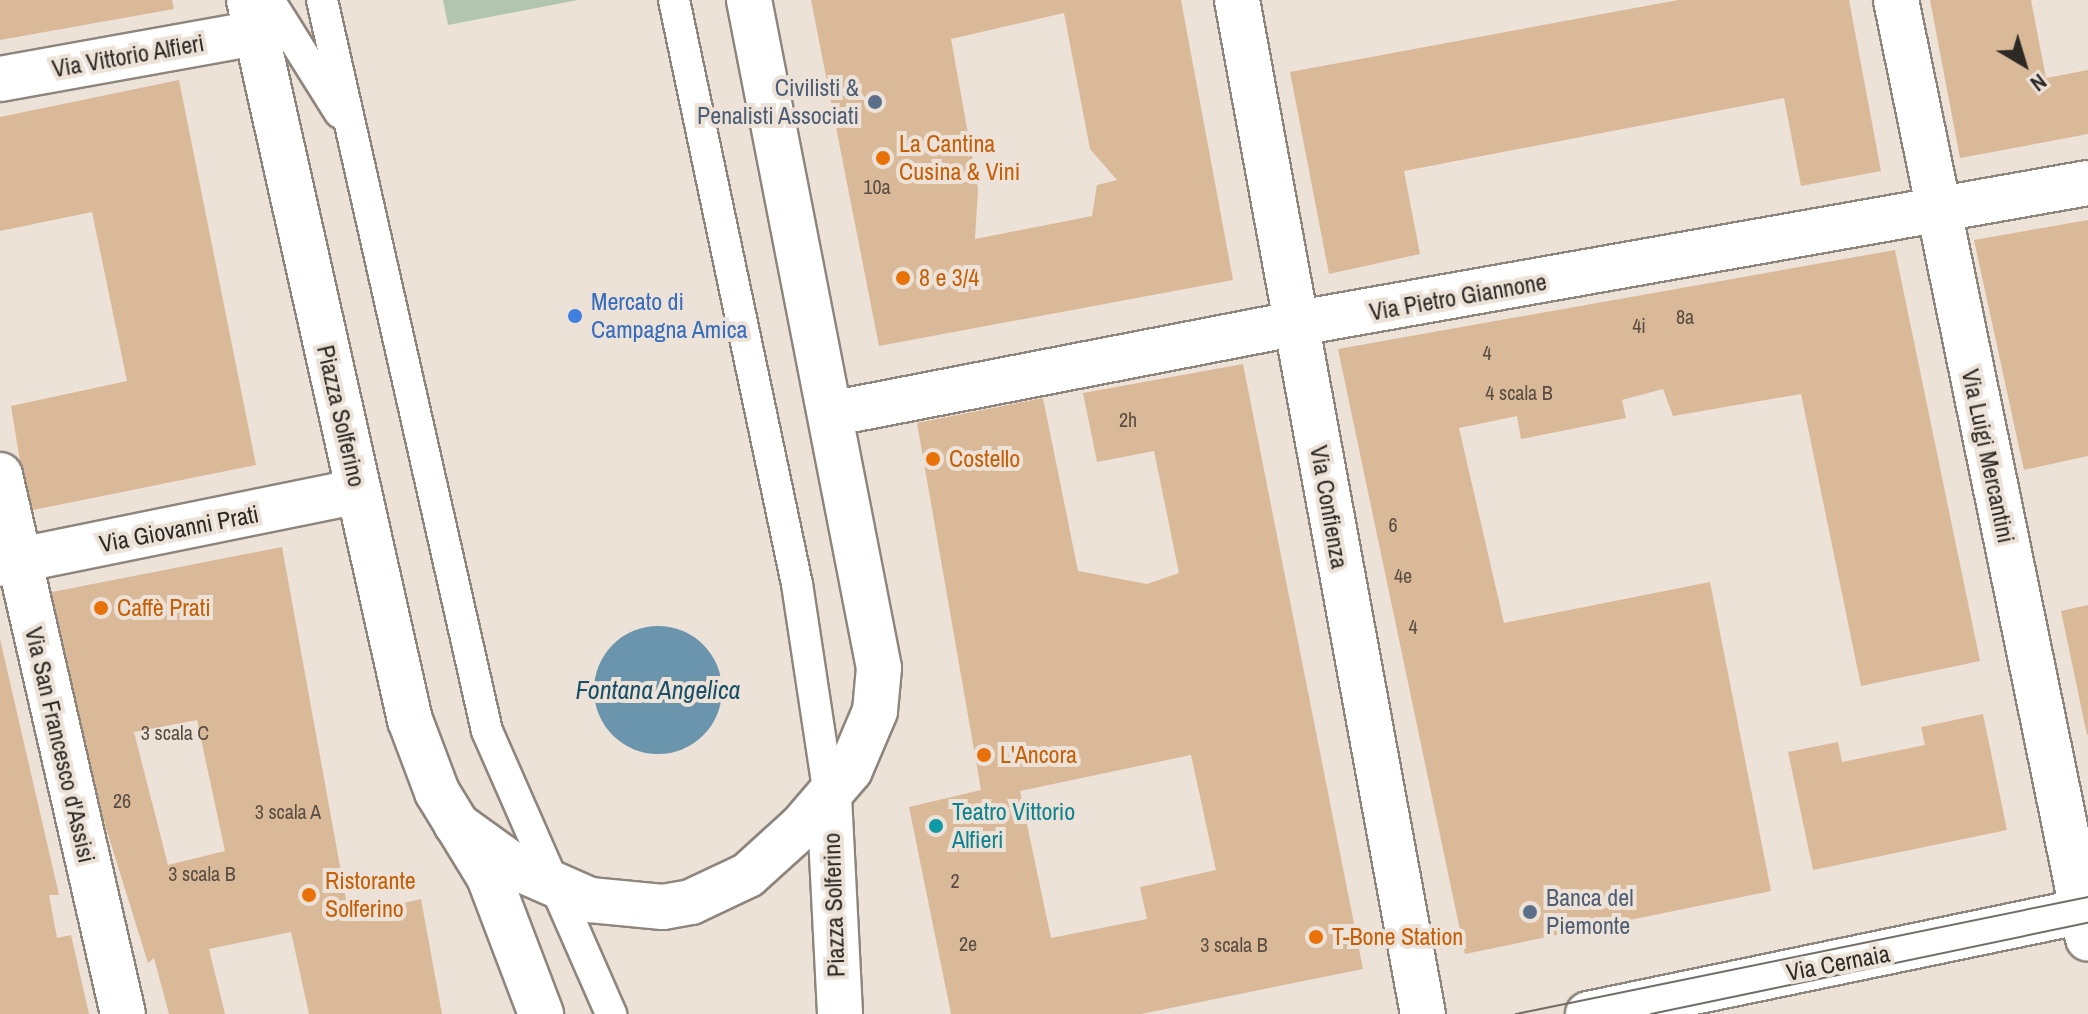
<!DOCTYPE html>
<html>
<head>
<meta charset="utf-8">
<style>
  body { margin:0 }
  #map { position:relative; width:2088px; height:1014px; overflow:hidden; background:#ece2d8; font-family:"Archivo Narrow",sans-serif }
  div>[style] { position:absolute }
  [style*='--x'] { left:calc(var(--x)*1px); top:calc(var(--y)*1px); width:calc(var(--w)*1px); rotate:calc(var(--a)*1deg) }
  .green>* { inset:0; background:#b2c6af }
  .water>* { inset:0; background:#6b95ac }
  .round { border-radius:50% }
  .building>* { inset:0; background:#dab999 }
  .roads { filter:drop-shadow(2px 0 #8e857c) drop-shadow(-2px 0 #8e857c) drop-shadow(0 2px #8e857c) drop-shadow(0 -2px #8e857c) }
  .lane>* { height:30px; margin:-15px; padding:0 15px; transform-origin:15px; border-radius:15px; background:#fff }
  .street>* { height:44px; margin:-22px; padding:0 22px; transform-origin:22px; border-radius:22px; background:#fff }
  .secondary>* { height:44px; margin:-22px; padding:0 22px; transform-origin:22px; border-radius:22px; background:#fff }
  .tram>* { height:2px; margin:-1px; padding:0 1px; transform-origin:1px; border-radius:1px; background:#736d67 }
  .dots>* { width:22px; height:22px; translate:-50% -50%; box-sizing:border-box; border:4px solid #ece2d8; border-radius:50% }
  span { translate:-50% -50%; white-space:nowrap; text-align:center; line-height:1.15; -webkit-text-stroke:8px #ece2d8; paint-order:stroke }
  .number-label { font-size:20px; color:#584d42 }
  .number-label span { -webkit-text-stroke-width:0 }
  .street-label { font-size:24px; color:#2d2925 }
  .service-label { font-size:24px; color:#4e5e75 }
  .right { translate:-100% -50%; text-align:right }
  .left { translate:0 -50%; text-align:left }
  .food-label { font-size:24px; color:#c56008 }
  .shop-label { font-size:24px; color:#366cbe }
  .culture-label { font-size:24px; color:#0d838f }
  .water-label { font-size:26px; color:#184f68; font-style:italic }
  .north { position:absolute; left:1984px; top:24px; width:80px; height:80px; -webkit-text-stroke:6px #ece2d8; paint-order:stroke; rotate:142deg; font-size:22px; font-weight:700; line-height:32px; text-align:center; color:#2d2925 }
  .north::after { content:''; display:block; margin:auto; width:28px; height:36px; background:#2d2925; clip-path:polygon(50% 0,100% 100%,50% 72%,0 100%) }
</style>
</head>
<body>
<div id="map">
  <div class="green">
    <div style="clip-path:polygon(443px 0,578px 0,448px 25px)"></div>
  </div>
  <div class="water">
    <div class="round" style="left:594px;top:626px;width:128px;height:128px"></div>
  </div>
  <div class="building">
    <div style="clip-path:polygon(0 0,172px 0,174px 9px,0 40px)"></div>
    <div style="clip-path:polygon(evenodd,811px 0,1181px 0,1233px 280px,879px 346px,811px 0,1064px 13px,1090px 149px,1117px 180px,1097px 185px,1092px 216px,975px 239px,978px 189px,951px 39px,1064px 13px)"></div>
    <div style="clip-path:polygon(1678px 0,1849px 0,1881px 171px,1801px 186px,1784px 98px,1404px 171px,1420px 254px,1329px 274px,1290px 72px)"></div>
    <div style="clip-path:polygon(1930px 0,2031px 0,2046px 78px,2088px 70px,2088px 134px,1960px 158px)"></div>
    <div style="clip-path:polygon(179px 80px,256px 465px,28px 511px,11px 406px,127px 381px,92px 212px,0 231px,0 117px)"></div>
    <div style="clip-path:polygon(2088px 220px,2088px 456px,2024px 470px,1974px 240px)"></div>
    <div style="clip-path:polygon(1895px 250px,1980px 661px,1861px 686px,1801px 394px,1673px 416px,1663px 389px,1622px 400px,1626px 418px,1521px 439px,1517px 416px,1459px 428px,1504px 623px,1710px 582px,1771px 891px,1465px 954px,1338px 349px)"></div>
    <div style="clip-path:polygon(evenodd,1243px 364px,1363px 969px,1141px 1014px,951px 1014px,909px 807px,981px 790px,917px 423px,1043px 398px,1078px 571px,1147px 584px,1179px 573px,1154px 451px,1097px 462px,1083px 393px,1243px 364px,1191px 755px,1216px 870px,1140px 887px,1147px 919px,1051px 938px,1020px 791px,1191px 755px)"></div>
    <div style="clip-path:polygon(evenodd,282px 547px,349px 916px,421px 899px,442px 1014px,309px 1014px,291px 932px,209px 949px,225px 1014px,169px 1014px,154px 958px,148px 963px,80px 744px,47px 593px,282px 547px,197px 720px,225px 851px,168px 865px,134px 732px,197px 720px)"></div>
    <div style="clip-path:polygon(2088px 605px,2088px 735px,2087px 735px,2061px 611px)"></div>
    <div style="clip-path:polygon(0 639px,59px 895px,49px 895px,57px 938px,71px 935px,89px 1014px,0 1014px)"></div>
    <div style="clip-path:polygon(1983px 714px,2007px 830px,1813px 870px,1788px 752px,1838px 742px,1842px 762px,1925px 745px,1921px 727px)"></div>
  </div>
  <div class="roads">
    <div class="lane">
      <div style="--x:269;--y:0;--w:133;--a:57.9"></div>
      <div style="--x:322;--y:0;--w:749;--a:77.28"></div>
      <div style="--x:487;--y:731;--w:309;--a:66.3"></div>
      <div style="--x:674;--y:0;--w:597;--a:78.11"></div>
      <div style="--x:797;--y:584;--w:214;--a:81.4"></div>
    </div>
    <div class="street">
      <div style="--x:1237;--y:0;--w:1031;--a:79.61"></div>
      <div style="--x:1896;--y:0;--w:958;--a:78.44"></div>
      <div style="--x:0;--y:79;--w:260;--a:-10.2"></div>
      <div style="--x:830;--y:414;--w:472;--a:-11"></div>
      <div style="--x:1293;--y:324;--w:807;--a:-10.06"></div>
      <div style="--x:0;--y:475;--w:553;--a:77.15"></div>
      <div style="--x:0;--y:564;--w:365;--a:-11.5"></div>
    </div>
    <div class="secondary">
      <div style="--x:249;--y:0;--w:738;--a:77.4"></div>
      <div style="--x:410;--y:720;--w:77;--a:69.4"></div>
      <div style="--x:437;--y:792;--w:100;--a:58.5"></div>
      <div style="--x:489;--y:877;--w:147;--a:69.2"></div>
      <div style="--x:829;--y:796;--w:218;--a:87.1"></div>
      <div style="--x:456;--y:824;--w:75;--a:35.8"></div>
      <div style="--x:517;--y:868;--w:80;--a:23.7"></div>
      <div style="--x:590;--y:900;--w:73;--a:5.5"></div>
      <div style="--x:663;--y:907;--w:28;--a:-10"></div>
      <div style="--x:691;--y:902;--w:63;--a:-25.3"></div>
      <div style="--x:748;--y:875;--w:72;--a:-42.2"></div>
      <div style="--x:801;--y:827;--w:75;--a:-49.3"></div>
      <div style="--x:850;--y:770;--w:64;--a:-67"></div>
      <div style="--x:875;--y:711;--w:43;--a:-84.7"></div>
      <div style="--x:879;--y:668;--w:681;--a:-101.01"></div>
      <div style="--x:1588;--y:1014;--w:511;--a:-11.75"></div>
    </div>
  </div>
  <div class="tram">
    <div style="--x:1516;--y:1014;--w:584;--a:-11.56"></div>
    <div style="--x:1651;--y:1014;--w:446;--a:-11.8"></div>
  </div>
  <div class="dots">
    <div style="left:875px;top:102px;background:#5c6f8a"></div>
    <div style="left:883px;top:158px;background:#e8710a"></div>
    <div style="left:903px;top:278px;background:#e8710a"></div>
    <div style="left:575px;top:316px;background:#3f7fe0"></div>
    <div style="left:933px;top:459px;background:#e8710a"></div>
    <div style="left:101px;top:608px;background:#e8710a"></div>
    <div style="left:984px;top:755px;background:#e8710a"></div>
    <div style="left:936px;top:826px;background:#0f9aa8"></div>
    <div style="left:309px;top:895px;background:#e8710a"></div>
    <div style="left:1530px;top:912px;background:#5c6f8a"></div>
    <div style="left:1316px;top:937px;background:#e8710a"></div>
  </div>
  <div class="number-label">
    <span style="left:877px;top:186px">10a</span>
    <span style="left:1685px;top:316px">8a</span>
    <span style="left:1639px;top:325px">4i</span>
    <span style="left:1487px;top:352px">4</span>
    <span style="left:1519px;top:392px">4 scala B</span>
    <span style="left:1128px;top:419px">2h</span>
    <span style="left:1393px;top:524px">6</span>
    <span style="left:1403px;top:575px">4e</span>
    <span style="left:1413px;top:626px">4</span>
    <span style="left:175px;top:732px">3 scala C</span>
    <span style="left:122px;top:800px">26</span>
    <span style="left:288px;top:811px">3 scala A</span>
    <span style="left:202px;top:873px">3 scala B</span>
    <span style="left:955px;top:880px">2</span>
    <span style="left:968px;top:943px">2e</span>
    <span style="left:1234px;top:944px">3 scala B</span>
  </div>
  <div class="street-label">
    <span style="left:128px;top:56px;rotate:-10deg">Via Vittorio Alfieri</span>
    <span style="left:1458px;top:297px;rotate:-10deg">Via Pietro Giannone</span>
    <span style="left:341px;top:416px;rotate:77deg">Piazza Solferino</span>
    <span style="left:1988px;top:456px;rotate:78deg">Via Luigi Mercantini</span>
    <span style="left:1329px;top:507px;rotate:80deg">Via Confienza</span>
    <span style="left:179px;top:529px;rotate:-11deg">Via Giovanni Prati</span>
    <span style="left:60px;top:745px;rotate:77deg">Via San Francesco d'Assisi</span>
    <span style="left:834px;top:905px;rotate:-92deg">Piazza Solferino</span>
    <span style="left:1838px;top:963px;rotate:-11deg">Via Cernaia</span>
  </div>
  <div class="service-label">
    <span class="right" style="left:859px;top:102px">Civilisti &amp;<br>Penalisti Associati</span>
    <span class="left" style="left:1546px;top:912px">Banca del<br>Piemonte</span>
  </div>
  <div class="food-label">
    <span class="left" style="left:899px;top:158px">La Cantina<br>Cusina &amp; Vini</span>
    <span class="left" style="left:919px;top:278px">8 e 3/4</span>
    <span class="left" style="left:949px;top:459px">Costello</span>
    <span class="left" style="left:117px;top:608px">Caffè Prati</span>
    <span class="left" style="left:1000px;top:755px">L'Ancora</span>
    <span class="left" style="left:325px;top:895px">Ristorante<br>Solferino</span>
    <span class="left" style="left:1332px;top:937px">T-Bone Station</span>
  </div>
  <div class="shop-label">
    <span class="left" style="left:591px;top:316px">Mercato di<br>Campagna Amica</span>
  </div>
  <div class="culture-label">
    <span class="left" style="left:952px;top:826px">Teatro Vittorio<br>Alfieri</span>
  </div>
  <div class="water-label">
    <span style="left:658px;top:690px">Fontana Angelica</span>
  </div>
  <div class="north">N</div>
</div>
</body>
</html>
